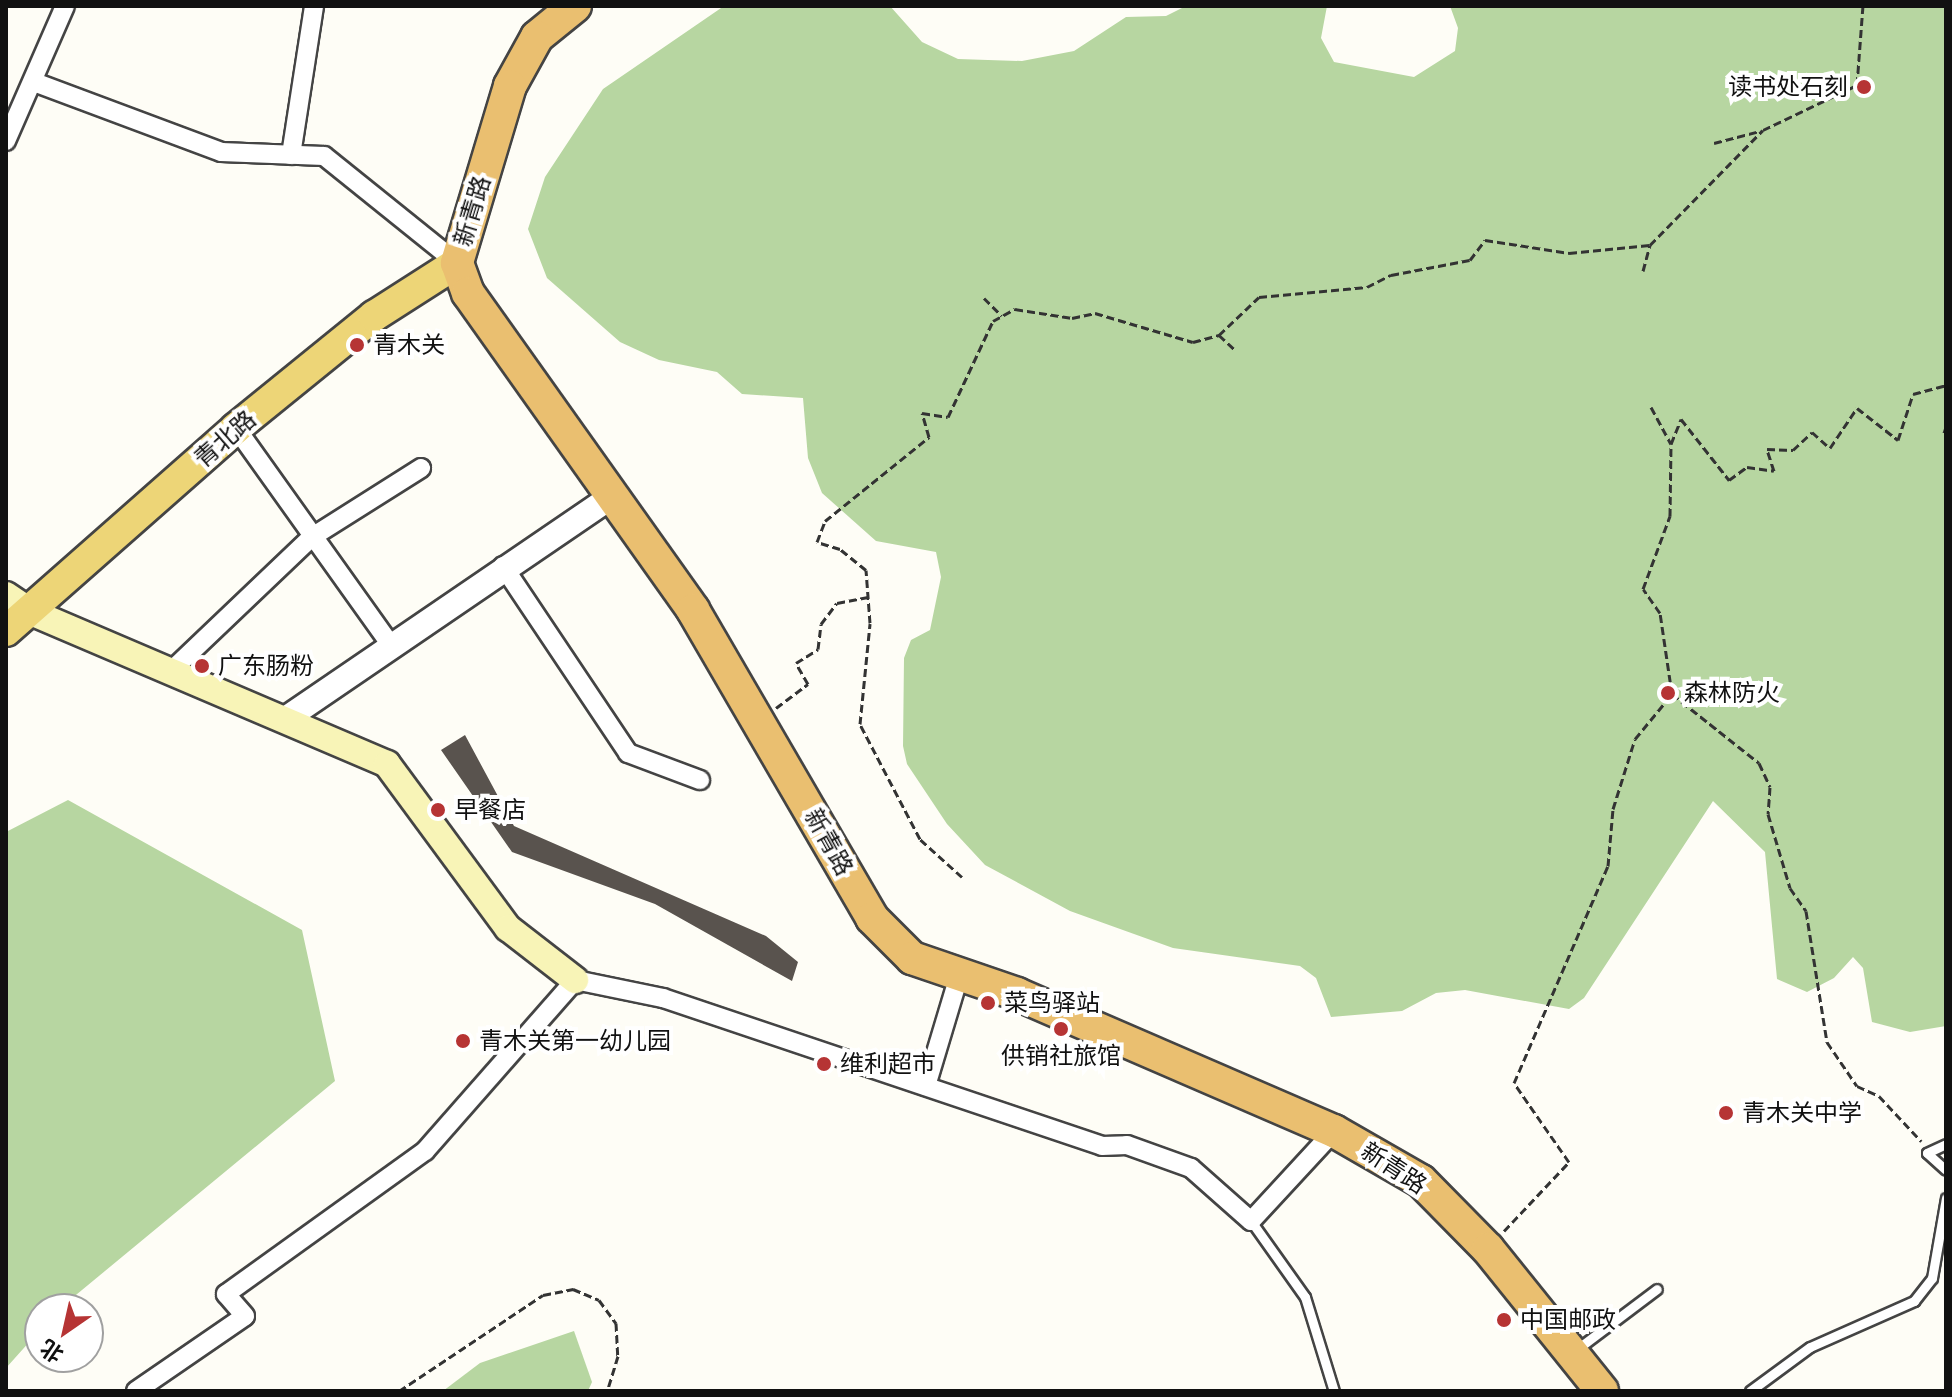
<!DOCTYPE html>
<html>
<head>
<meta charset="utf-8">
<style>
  body { margin:0 }
  #map { position:relative; width:1952px; height:1397px; overflow:hidden; background:#fefdf6; font-family:"PT Serif","Noto Sans SC",serif }
  div>[style] { position:absolute }
  [style*='--x'] { left:calc(var(--x)*1px); top:calc(var(--y)*1px); width:calc(var(--w)*1px); rotate:calc(var(--a)*1deg) }
  .forest>* { inset:0; background:#b7d6a1 }
  .building>* { inset:0; background:#59534e }
  .path>* { height:3px; margin-top:-1.5px; transform-origin:0; background:repeating-linear-gradient(90deg,#333 0 8px,transparent 0 12px) }
  .roads { filter:drop-shadow(2px 0 #444) drop-shadow(-2px 0 #444) drop-shadow(0 2px #444) drop-shadow(0 -2px #444) }
  .service>* { height:9px; margin:-4.5px; padding:0 4.5px; transform-origin:4.5px; border-radius:4.5px; background:#fff }
  .minor>* { height:18px; margin:-9px; padding:0 9px; transform-origin:9px; border-radius:9px; background:#fff }
  .tertiary>* { height:24px; margin:-12px; padding:0 12px; transform-origin:12px; border-radius:12px; background:#fff }
  .secondary>* { height:26px; margin:-13px; padding:0 13px; transform-origin:13px; border-radius:13px; background:#f8f4b7 }
  .primary>* { height:30px; margin:-15px; padding:0 15px; transform-origin:15px; border-radius:15px; background:#edd577 }
  .trunk>* { height:32px; margin:-16px; padding:0 16px; transform-origin:16px; border-radius:16px; background:#eabf70 }
  .dots>* { width:22px; height:22px; translate:-50% -50%; box-sizing:border-box; border:4px solid #fff; border-radius:50% }
  span { translate:-50% -50%; white-space:nowrap; text-align:center; line-height:1.15; -webkit-text-stroke:8px #fff; paint-order:stroke }
  .poi-label { font-size:24px; color:#111 }
  .right { translate:-100% -50%; text-align:right }
  .left { translate:0 -50%; text-align:left }
  .street-label { font-size:24px; color:#111 }
  .frame { position:absolute; inset:0; border:8px solid #111; pointer-events:none }
  .north { position:absolute; left:24px; top:1293px; width:80px; height:80px; box-sizing:border-box; background:#fff; border:2px solid #a0a0a0; border-radius:50%; rotate:214deg; font-size:22px; font-weight:700; line-height:32px; text-align:center; color:#111 }
  .north::after { content:''; display:block; margin:auto; width:28px; height:36px; background:#b63434; clip-path:polygon(50% 0,100% 100%,50% 72%,0 100%) }
</style>
</head>
<body>
<div id="map">
  <div class="forest">
    <div style="clip-path:polygon(724px 6px,890px 6px,922px 42px,958px 59px,1022px 61px,1074px 51px,1126px 17px,1166px 16px,1186px 6px,1327px 6px,1321px 38px,1334px 62px,1414px 77px,1455px 51px,1458px 28px,1450px 6px,1946px 6px,1946px 1026px,1910px 1032px,1872px 1022px,1863px 968px,1853px 957px,1834px 978px,1807px 992px,1777px 979px,1765px 852px,1713px 801px,1584px 998px,1569px 1009px,1465px 990px,1436px 993px,1402px 1011px,1331px 1017px,1316px 978px,1300px 966px,1173px 948px,1070px 911px,985px 865px,947px 824px,907px 764px,903px 746px,904px 658px,911px 640px,930px 630px,941px 577px,936px 552px,876px 541px,822px 493px,808px 458px,803px 398px,742px 394px,717px 372px,659px 360px,620px 342px,547px 278px,528px 229px,545px 177px,603px 89px)"></div>
    <div style="clip-path:polygon(68px 800px,302px 930px,335px 1081px,59px 1309px,40px 1309px,40px 1330px,6px 1368px,6px 832px)"></div>
    <div style="clip-path:polygon(574px 1331px,592px 1382px,588px 1391px,443px 1391px,480px 1363px)"></div>
  </div>
  <div class="building">
    <div style="clip-path:polygon(465px 735px,514px 826px,766px 936px,798px 962px,792px 981px,655px 904px,512px 852px,441px 750px)"></div>
  </div>
  <div class="path">
    <div style="--x:1714;--y:143;--w:48;--a:-14.6"></div>
    <div style="--x:1643;--y:271;--w:27;--a:-75"></div>
    <div style="--x:1650;--y:245;--w:161;--a:-45.5"></div>
    <div style="--x:1763;--y:130;--w:104;--a:-25.6"></div>
    <div style="--x:1857;--y:85;--w:79;--a:-85.7"></div>
    <div style="--x:984;--y:298;--w:25;--a:45"></div>
    <div style="--x:1219;--y:335;--w:23;--a:43"></div>
    <div style="--x:1651;--y:407;--w:42;--a:61.6"></div>
    <div style="--x:1944;--y:433;--w:6;--a:-72"></div>
    <div style="--x:1672;--y:694;--w:111;--a:38.4"></div>
    <div style="--x:1759;--y:763;--w:26;--a:65"></div>
    <div style="--x:1770;--y:787;--w:27;--a:94"></div>
    <div style="--x:1768;--y:814;--w:77;--a:73.4"></div>
    <div style="--x:1790;--y:888;--w:28;--a:55"></div>
    <div style="--x:1806;--y:911;--w:133;--a:80.9"></div>
    <div style="--x:1827;--y:1042;--w:53;--a:55.7"></div>
    <div style="--x:1857;--y:1086;--w:24;--a:24"></div>
    <div style="--x:1879;--y:1096;--w:62;--a:47"></div>
    <div style="--x:776;--y:708;--w:40;--a:-37"></div>
    <div style="--x:808;--y:684;--w:24;--a:-120"></div>
    <div style="--x:796;--y:663;--w:26;--a:-32"></div>
    <div style="--x:818;--y:649;--w:25;--a:-83"></div>
    <div style="--x:821;--y:624;--w:26;--a:-53"></div>
    <div style="--x:837;--y:603;--w:33;--a:-11"></div>
    <div style="--x:962;--y:877;--w:57;--a:-137.9"></div>
    <div style="--x:920;--y:839;--w:130;--a:-117.6"></div>
    <div style="--x:860;--y:724;--w:101;--a:-84.3"></div>
    <div style="--x:870;--y:623;--w:53;--a:-94.3"></div>
    <div style="--x:866;--y:570;--w:33;--a:-141"></div>
    <div style="--x:840;--y:549;--w:24;--a:-163"></div>
    <div style="--x:817;--y:542;--w:22;--a:-69"></div>
    <div style="--x:825;--y:521;--w:134;--a:-38.9"></div>
    <div style="--x:929;--y:437;--w:25;--a:-106"></div>
    <div style="--x:922;--y:413;--w:26;--a:9"></div>
    <div style="--x:948;--y:417;--w:106;--a:-64.9"></div>
    <div style="--x:993;--y:321;--w:25;--a:-29"></div>
    <div style="--x:1015;--y:309;--w:58;--a:9"></div>
    <div style="--x:1072;--y:318;--w:24;--a:-12"></div>
    <div style="--x:1095;--y:313;--w:102;--a:16.5"></div>
    <div style="--x:1193;--y:342;--w:27;--a:-15"></div>
    <div style="--x:1219;--y:335;--w:55;--a:-43.5"></div>
    <div style="--x:1259;--y:297;--w:108;--a:-5.3"></div>
    <div style="--x:1367;--y:287;--w:27;--a:-27"></div>
    <div style="--x:1391;--y:275;--w:80;--a:-10.8"></div>
    <div style="--x:1470;--y:260;--w:25;--a:-53"></div>
    <div style="--x:1485;--y:240;--w:85;--a:8.8"></div>
    <div style="--x:1569;--y:253;--w:81;--a:-5.6"></div>
    <div style="--x:1504;--y:1231;--w:95;--a:-46.7"></div>
    <div style="--x:1569;--y:1162;--w:96;--a:-124.8"></div>
    <div style="--x:1514;--y:1083;--w:236;--a:-66.6"></div>
    <div style="--x:1608;--y:866;--w:57;--a:-85"></div>
    <div style="--x:1613;--y:809;--w:73;--a:-72.6"></div>
    <div style="--x:1635;--y:739;--w:58;--a:-50.6"></div>
    <div style="--x:1672;--y:694;--w:82;--a:-98.4"></div>
    <div style="--x:1660;--y:613;--w:29;--a:-125"></div>
    <div style="--x:1643;--y:589;--w:78;--a:-69.7"></div>
    <div style="--x:1670;--y:516;--w:72;--a:-89.2"></div>
    <div style="--x:1671;--y:444;--w:27;--a:-68"></div>
    <div style="--x:1681;--y:419;--w:78;--a:51.8"></div>
    <div style="--x:1729;--y:480;--w:22;--a:-36"></div>
    <div style="--x:1747;--y:467;--w:27;--a:8"></div>
    <div style="--x:1774;--y:471;--w:23;--a:-108"></div>
    <div style="--x:1767;--y:449;--w:26;--a:2"></div>
    <div style="--x:1793;--y:450;--w:26;--a:-43"></div>
    <div style="--x:1812;--y:432;--w:24;--a:42"></div>
    <div style="--x:1830;--y:448;--w:48;--a:-56"></div>
    <div style="--x:1857;--y:408;--w:52;--a:38"></div>
    <div style="--x:1898;--y:440;--w:48;--a:-71.9"></div>
    <div style="--x:1913;--y:394;--w:34;--a:-15"></div>
    <div style="--x:399;--y:1391;--w:173;--a:-33.7"></div>
    <div style="--x:543;--y:1295;--w:31;--a:-11"></div>
    <div style="--x:573;--y:1289;--w:28;--a:23"></div>
    <div style="--x:599;--y:1300;--w:29;--a:54"></div>
    <div style="--x:616;--y:1323;--w:33;--a:87"></div>
    <div style="--x:618;--y:1356;--w:37;--a:107"></div>
  </div>
  <div class="roads">
    <div class="service">
      <div style="--x:1946;--y:1144;--w:21;--a:155"></div>
      <div style="--x:1927;--y:1153;--w:25;--a:42"></div>
      <div style="--x:1251;--y:1221;--w:93;--a:54.6"></div>
      <div style="--x:1305;--y:1297;--w:98;--a:72.9"></div>
      <div style="--x:1576;--y:1350;--w:101;--a:-37"></div>
      <div style="--x:1750;--y:1391;--w:74;--a:-36.3"></div>
      <div style="--x:1810;--y:1347;--w:114;--a:-23.9"></div>
      <div style="--x:1914;--y:1301;--w:29;--a:-52"></div>
      <div style="--x:1932;--y:1278;--w:81;--a:-80.1"></div>
    </div>
    <div class="minor">
      <div style="--x:34;--y:82;--w:200;--a:20.5"></div>
      <div style="--x:221;--y:152;--w:103;--a:2.2"></div>
      <div style="--x:324;--y:156;--w:171;--a:38.8"></div>
      <div style="--x:6;--y:141;--w:147;--a:-66.4"></div>
      <div style="--x:291;--y:155;--w:151;--a:-81.2"></div>
      <div style="--x:236;--y:428;--w:267;--a:54.5"></div>
      <div style="--x:503;--y:566;--w:225;--a:56.2"></div>
      <div style="--x:628;--y:753;--w:77;--a:20.6"></div>
      <div style="--x:170;--y:672;--w:196;--a:-43.6"></div>
      <div style="--x:312;--y:537;--w:129;--a:-32.3"></div>
      <div style="--x:926;--y:1086;--w:112;--a:-73.3"></div>
      <div style="--x:136;--y:1391;--w:132;--a:-34.5"></div>
      <div style="--x:245;--y:1316;--w:29;--a:-131"></div>
      <div style="--x:226;--y:1294;--w:245;--a:-35.7"></div>
      <div style="--x:425;--y:1151;--w:227;--a:-48.7"></div>
      <div style="--x:575;--y:980;--w:90;--a:11.6"></div>
      <div style="--x:663;--y:998;--w:463;--a:18.6"></div>
      <div style="--x:1102;--y:1146;--w:25;--a:-2"></div>
      <div style="--x:1127;--y:1145;--w:68;--a:19.8"></div>
      <div style="--x:1191;--y:1168;--w:80;--a:41.5"></div>
      <div style="--x:1251;--y:1221;--w:122;--a:-47.3"></div>
    </div>
    <div class="tertiary">
      <div style="--x:284;--y:720;--w:397;--a:-34.3"></div>
    </div>
    <div class="secondary">
      <div style="--x:6;--y:595;--w:30;--a:34"></div>
      <div style="--x:31;--y:612;--w:387;--a:23.1"></div>
      <div style="--x:387;--y:764;--w:204;--a:53.6"></div>
      <div style="--x:508;--y:928;--w:85;--a:37.8"></div>
    </div>
    <div class="primary">
      <div style="--x:6;--y:631;--w:307;--a:-41.4"></div>
      <div style="--x:236;--y:428;--w:178;--a:-39.1"></div>
      <div style="--x:374;--y:316;--w:98;--a:-32.6"></div>
    </div>
    <div class="trunk">
      <div style="--x:575;--y:6;--w:49;--a:140.8"></div>
      <div style="--x:537;--y:37;--w:56;--a:118.9"></div>
      <div style="--x:510;--y:86;--w:185;--a:106.7"></div>
      <div style="--x:457;--y:263;--w:32;--a:70"></div>
      <div style="--x:468;--y:293;--w:389;--a:54.6"></div>
      <div style="--x:693;--y:610;--w:356;--a:59.8"></div>
      <div style="--x:872;--y:918;--w:57;--a:45"></div>
      <div style="--x:912;--y:958;--w:111;--a:18.9"></div>
      <div style="--x:1017;--y:994;--w:345;--a:23.4"></div>
      <div style="--x:1334;--y:1131;--w:100;--a:29.9"></div>
      <div style="--x:1421;--y:1181;--w:95;--a:45.4"></div>
      <div style="--x:1488;--y:1249;--w:182;--a:51.2"></div>
    </div>
  </div>
  <div class="dots">
    <div style="left:1864px;top:87px;background:#b63434"></div>
    <div style="left:357px;top:345px;background:#b63434"></div>
    <div style="left:202px;top:666px;background:#b63434"></div>
    <div style="left:1668px;top:693px;background:#b63434"></div>
    <div style="left:438px;top:810px;background:#b63434"></div>
    <div style="left:988px;top:1003px;background:#b63434"></div>
    <div style="left:1061px;top:1029px;background:#b63434"></div>
    <div style="left:463px;top:1041px;background:#b63434"></div>
    <div style="left:824px;top:1064px;background:#b63434"></div>
    <div style="left:1726px;top:1113px;background:#b63434"></div>
    <div style="left:1504px;top:1320px;background:#b63434"></div>
  </div>
  <div class="poi-label">
    <span class="right" style="left:1848px;top:87px">读书处石刻</span>
    <span class="left" style="left:373px;top:345px">青木关</span>
    <span class="left" style="left:218px;top:666px">广东肠粉</span>
    <span class="left" style="left:1684px;top:693px">森林防火</span>
    <span class="left" style="left:454px;top:810px">早餐店</span>
    <span class="left" style="left:1004px;top:1003px">菜鸟驿站</span>
    <span class="left" style="left:479px;top:1041px">青木关第一幼儿园</span>
    <span style="left:1061px;top:1056px">供销社旅馆</span>
    <span class="left" style="left:840px;top:1064px">维利超市</span>
    <span class="left" style="left:1742px;top:1113px">青木关中学</span>
    <span class="left" style="left:1520px;top:1320px">中国邮政</span>
  </div>
  <div class="street-label">
    <span style="left:472px;top:211px;rotate:-73deg">新青路</span>
    <span style="left:225px;top:439px;rotate:-41deg">青北路</span>
    <span style="left:829px;top:842px;rotate:61deg">新青路</span>
    <span style="left:1394px;top:1168px;rotate:33deg">新青路</span>
  </div>
  <div class="frame"></div>
  <div class="north">北</div>
</div>
</body>
</html>
